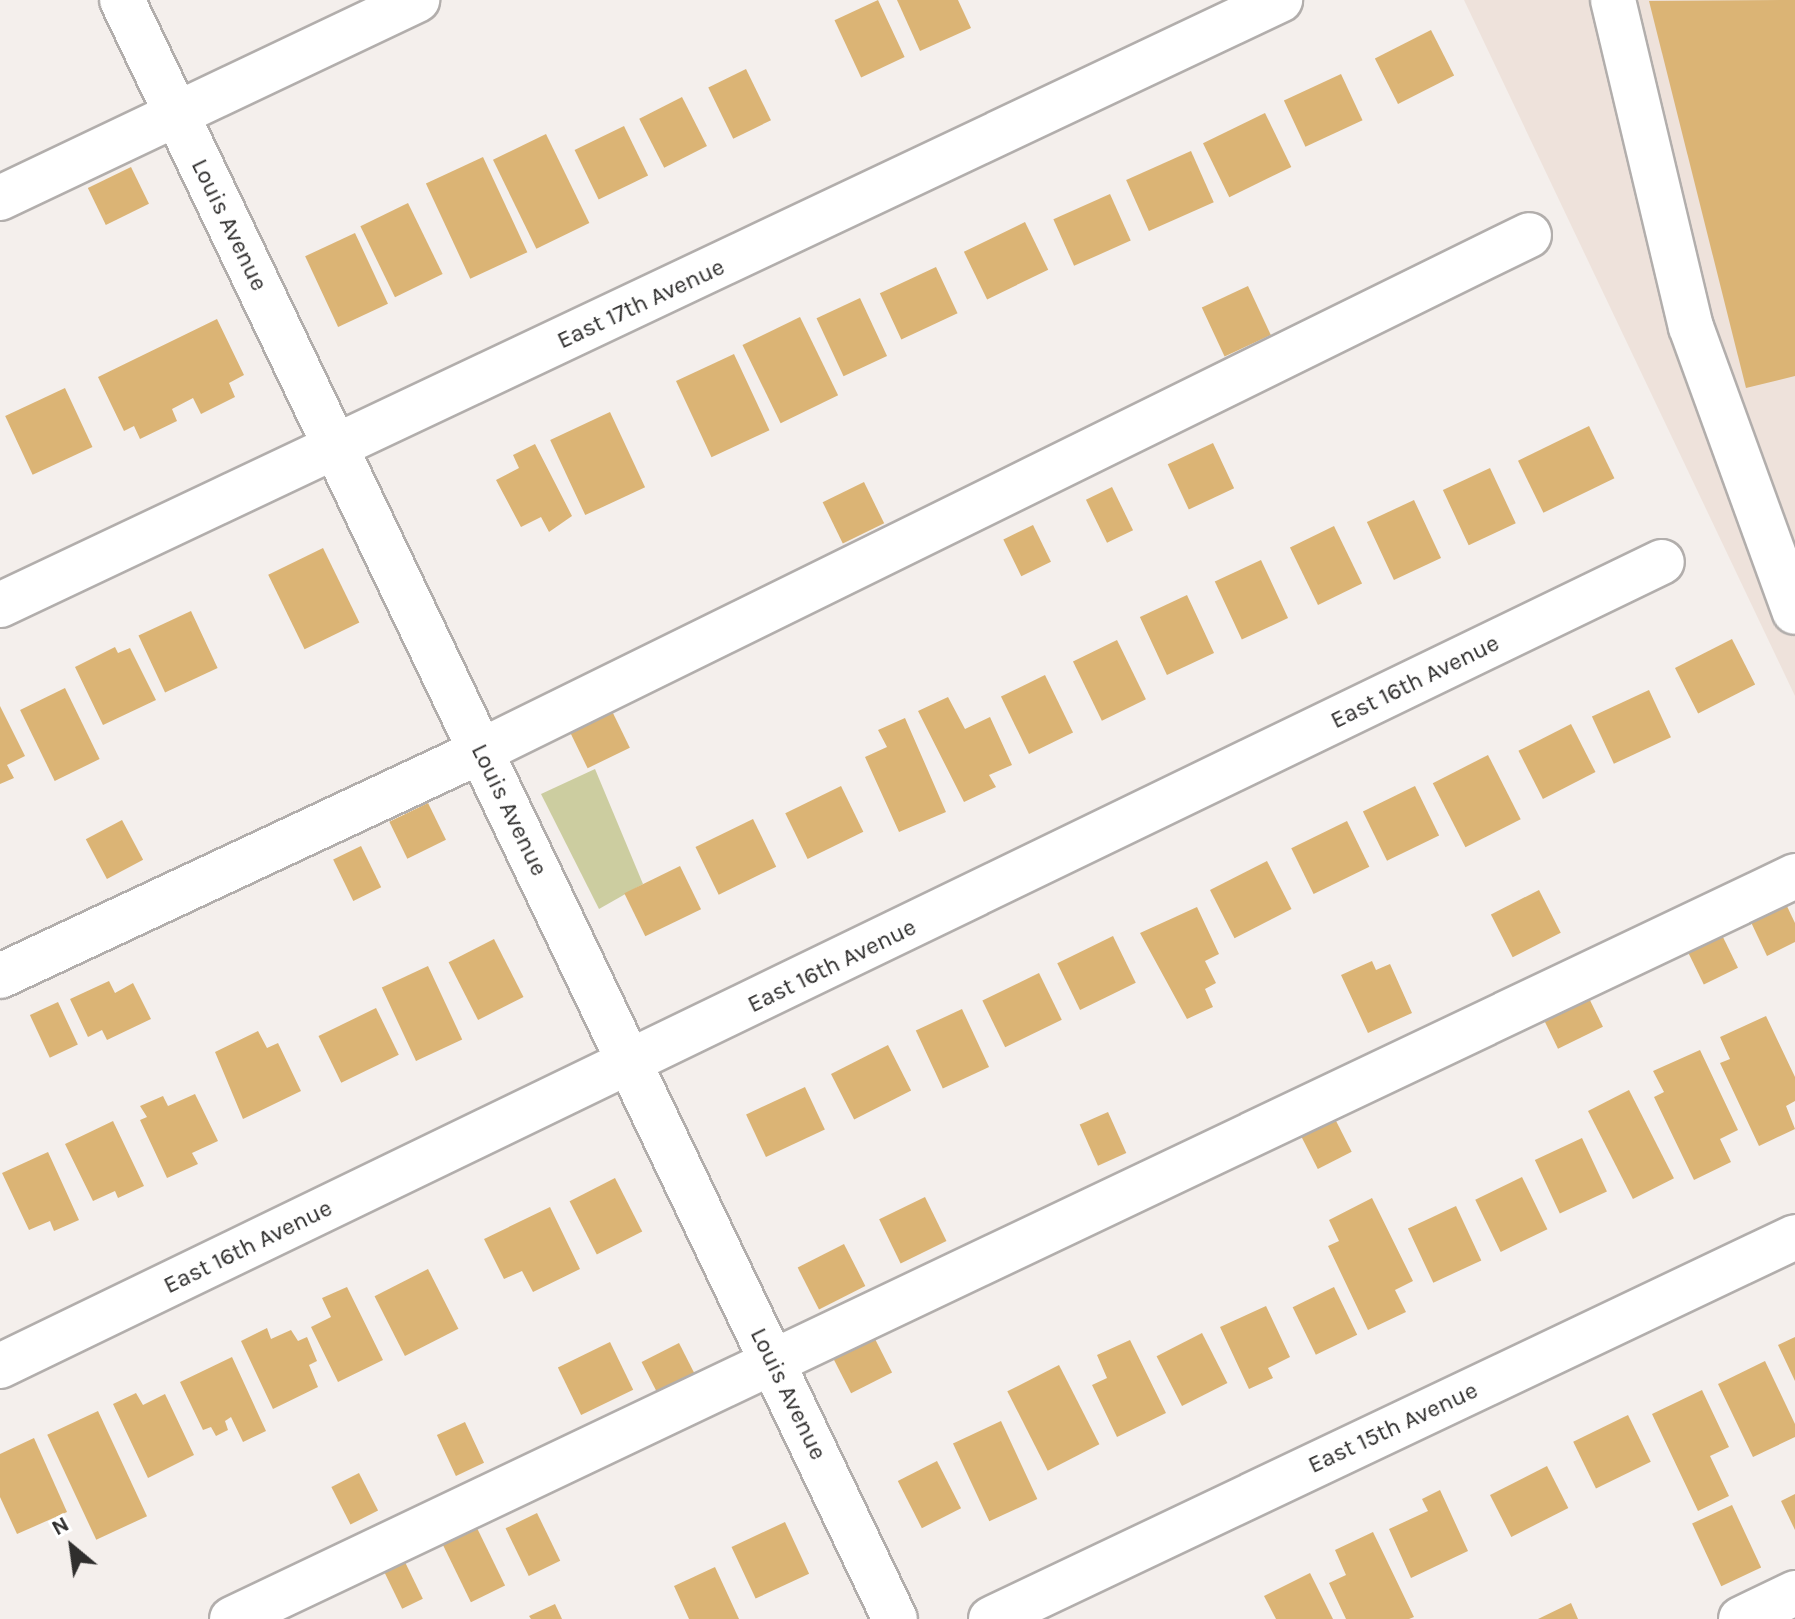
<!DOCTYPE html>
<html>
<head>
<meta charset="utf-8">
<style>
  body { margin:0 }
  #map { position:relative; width:1795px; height:1619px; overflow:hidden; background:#f4efec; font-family:Karla,sans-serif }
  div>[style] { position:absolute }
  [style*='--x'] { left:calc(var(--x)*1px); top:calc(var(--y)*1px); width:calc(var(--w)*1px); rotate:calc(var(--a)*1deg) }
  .built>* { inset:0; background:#eee2db }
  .green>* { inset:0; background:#cccda0 }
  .building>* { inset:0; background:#dbb475; transform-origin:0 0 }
  .roads { filter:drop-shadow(2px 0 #b2aeac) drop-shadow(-2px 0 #b2aeac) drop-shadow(0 2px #b2aeac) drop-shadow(0 -2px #b2aeac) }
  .minor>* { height:44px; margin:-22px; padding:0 22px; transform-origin:22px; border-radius:22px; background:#fff }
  span { translate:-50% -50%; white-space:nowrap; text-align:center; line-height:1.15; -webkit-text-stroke:6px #fff; paint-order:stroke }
  .street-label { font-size:24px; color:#2f2e2d }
  .north { position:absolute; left:32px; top:1507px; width:80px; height:80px; -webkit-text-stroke:6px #fff; paint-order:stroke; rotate:331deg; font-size:22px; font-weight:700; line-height:32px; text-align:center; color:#2f2e2d }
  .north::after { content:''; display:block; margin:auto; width:28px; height:36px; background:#2f2e2d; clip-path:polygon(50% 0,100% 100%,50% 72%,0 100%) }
</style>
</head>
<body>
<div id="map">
  <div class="built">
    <div style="clip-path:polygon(1464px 0,1795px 0,1795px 696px)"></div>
  </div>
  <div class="green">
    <div style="clip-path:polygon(595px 769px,643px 884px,599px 909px,541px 794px)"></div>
  </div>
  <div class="building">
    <div style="left:878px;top:0;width:63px;height:48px;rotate:65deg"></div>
    <div style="clip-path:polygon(897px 0,958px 0,971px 28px,920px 51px)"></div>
    <div style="clip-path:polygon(1795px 0,1795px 376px,1746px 388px,1649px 1px)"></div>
    <div style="left:1431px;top:30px;width:51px;height:63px;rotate:63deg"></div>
    <div style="left:746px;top:69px;width:57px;height:42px;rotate:64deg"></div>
    <div style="left:1341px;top:74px;width:51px;height:63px;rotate:65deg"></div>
    <div style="left:682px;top:97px;width:55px;height:48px;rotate:63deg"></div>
    <div style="left:1265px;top:113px;width:60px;height:69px;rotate:64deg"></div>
    <div style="left:624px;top:126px;width:55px;height:55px;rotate:64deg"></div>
    <div style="left:546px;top:134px;width:99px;height:59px;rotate:64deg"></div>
    <div style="left:1191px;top:151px;width:56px;height:71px;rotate:66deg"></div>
    <div style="left:483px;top:157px;width:105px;height:63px;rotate:65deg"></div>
    <div style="left:131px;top:167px;width:41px;height:48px;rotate:64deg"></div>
    <div style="left:1110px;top:194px;width:51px;height:62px;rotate:66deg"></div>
    <div style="left:408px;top:203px;width:79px;height:53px;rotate:64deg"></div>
    <div style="left:1025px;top:222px;width:53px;height:68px;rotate:64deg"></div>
    <div style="left:355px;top:233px;width:78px;height:55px;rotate:65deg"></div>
    <div style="left:936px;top:267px;width:51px;height:62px;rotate:65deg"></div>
    <div style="left:1248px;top:286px;width:54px;height:51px;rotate:65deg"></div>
    <div style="left:860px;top:298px;width:64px;height:48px;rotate:65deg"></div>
    <div style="left:800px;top:317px;width:87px;height:64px;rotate:64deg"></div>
    <div style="clip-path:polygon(217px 319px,244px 375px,229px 383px,235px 397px,201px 414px,193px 398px,172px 409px,177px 421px,140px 439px,134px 426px,124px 431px,98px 377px)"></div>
    <div style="left:734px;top:354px;width:84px;height:64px;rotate:65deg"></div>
    <div style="left:65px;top:388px;width:65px;height:66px;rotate:65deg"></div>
    <div style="left:610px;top:412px;width:83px;height:66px;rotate:65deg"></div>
    <div style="left:1589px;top:426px;width:58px;height:79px;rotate:64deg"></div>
    <div style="left:1213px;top:443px;width:50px;height:50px;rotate:65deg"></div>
    <div style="clip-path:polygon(535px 444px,572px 516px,549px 532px,541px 517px,521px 527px,496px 480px,519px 468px,513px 455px)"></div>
    <div style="left:1490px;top:468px;width:61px;height:52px;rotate:65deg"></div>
    <div style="left:864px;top:482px;width:46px;height:46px;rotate:64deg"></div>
    <div style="left:1112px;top:487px;width:48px;height:29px;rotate:64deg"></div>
    <div style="left:1414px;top:500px;width:64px;height:52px;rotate:65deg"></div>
    <div style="left:1033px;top:525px;width:41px;height:33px;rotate:64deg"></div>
    <div style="left:1334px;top:526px;width:64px;height:49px;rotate:64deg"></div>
    <div style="left:323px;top:548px;width:83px;height:61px;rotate:64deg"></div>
    <div style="left:1261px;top:560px;width:64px;height:51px;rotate:65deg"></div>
    <div style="left:1187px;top:595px;width:64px;height:52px;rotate:65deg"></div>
    <div style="left:191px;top:611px;width:63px;height:58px;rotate:65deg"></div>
    <div style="left:1732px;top:639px;width:51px;height:64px;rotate:63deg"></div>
    <div style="left:1117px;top:640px;width:66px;height:49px;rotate:64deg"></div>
    <div style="clip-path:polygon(115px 647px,118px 653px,130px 648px,156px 700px,103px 725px,75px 667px)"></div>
    <div style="left:1045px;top:675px;width:64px;height:49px;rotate:64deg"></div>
    <div style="left:65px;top:688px;width:79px;height:50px;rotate:64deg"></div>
    <div style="left:1649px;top:690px;width:52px;height:63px;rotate:65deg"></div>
    <div style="clip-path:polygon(948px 697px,965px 729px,990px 717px,1012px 765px,989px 775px,996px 787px,964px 802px,918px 711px)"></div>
    <div style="clip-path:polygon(0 706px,25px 756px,7px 765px,14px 778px,0 784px)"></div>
    <div style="left:611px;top:709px;width:43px;height:47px;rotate:64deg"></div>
    <div style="clip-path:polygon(905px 718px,946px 812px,899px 832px,865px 757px,887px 747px,878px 730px)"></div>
    <div style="left:1571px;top:724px;width:54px;height:59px;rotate:63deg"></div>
    <div style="left:1488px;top:755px;width:72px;height:62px;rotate:63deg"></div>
    <div style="left:841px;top:786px;width:51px;height:62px;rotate:64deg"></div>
    <div style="left:1415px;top:786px;width:55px;height:58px;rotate:64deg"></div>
    <div style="left:428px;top:803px;width:41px;height:43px;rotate:64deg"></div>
    <div style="left:753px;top:819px;width:53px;height:64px;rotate:64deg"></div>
    <div style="left:122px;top:820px;width:45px;height:41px;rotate:62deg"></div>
    <div style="left:1347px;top:821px;width:51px;height:62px;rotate:64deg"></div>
    <div style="left:361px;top:846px;width:46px;height:31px;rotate:64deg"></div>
    <div style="left:1267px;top:861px;width:54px;height:64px;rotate:63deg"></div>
    <div style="left:680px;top:866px;width:48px;height:62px;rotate:64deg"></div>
    <div style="left:1539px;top:890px;width:48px;height:54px;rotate:63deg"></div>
    <div style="clip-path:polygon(1784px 900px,1795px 923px,1795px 942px,1767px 956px,1749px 918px)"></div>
    <div style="clip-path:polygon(1197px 907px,1219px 954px,1205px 961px,1216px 983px,1205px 989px,1213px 1007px,1187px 1019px,1140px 933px)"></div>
    <div style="left:1720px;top:931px;width:41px;height:38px;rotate:64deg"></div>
    <div style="left:1113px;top:936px;width:52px;height:62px;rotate:64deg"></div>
    <div style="left:494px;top:939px;width:65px;height:51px;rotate:63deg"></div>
    <div style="clip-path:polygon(1372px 961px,1376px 970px,1390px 964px,1412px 1013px,1368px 1033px,1341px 975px)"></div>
    <div style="left:428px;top:966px;width:81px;height:51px;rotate:65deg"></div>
    <div style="left:1039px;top:973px;width:52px;height:63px;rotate:64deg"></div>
    <div style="clip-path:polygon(109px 981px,115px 993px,133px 983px,151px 1019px,107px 1040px,102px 1030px,88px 1037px,70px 999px)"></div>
    <div style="left:1585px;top:990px;width:41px;height:50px;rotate:64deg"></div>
    <div style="left:58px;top:1002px;width:47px;height:31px;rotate:65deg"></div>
    <div style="left:376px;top:1008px;width:52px;height:64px;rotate:64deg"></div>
    <div style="left:962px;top:1009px;width:64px;height:51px;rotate:65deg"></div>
    <div style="clip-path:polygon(1766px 1016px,1795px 1077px,1795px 1101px,1786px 1106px,1795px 1129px,1759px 1146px,1720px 1063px,1730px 1059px,1720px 1037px)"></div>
    <div style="clip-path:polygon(258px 1031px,267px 1048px,278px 1043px,301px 1091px,243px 1119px,215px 1052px)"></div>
    <div style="left:888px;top:1045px;width:51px;height:64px;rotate:63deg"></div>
    <div style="clip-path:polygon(1700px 1050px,1738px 1130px,1720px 1139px,1731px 1162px,1694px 1180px,1654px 1097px,1664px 1092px,1653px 1071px)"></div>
    <div style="left:805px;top:1087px;width:47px;height:65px;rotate:65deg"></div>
    <div style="left:1629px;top:1090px;width:99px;height:46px;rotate:63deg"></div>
    <div style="clip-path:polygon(195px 1094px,218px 1141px,192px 1153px,198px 1164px,167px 1178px,140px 1120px,147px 1117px,140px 1106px,163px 1096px,168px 1106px)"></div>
    <div style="left:1108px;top:1112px;width:45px;height:31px;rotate:66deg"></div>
    <div style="left:1334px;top:1117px;width:39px;height:38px;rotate:63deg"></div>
    <div style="clip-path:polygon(113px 1121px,144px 1186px,118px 1198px,115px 1191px,93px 1201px,65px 1144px)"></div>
    <div style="left:1582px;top:1138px;width:59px;height:52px;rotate:65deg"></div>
    <div style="clip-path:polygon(48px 1152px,79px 1220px,54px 1231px,50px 1221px,29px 1230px,2px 1173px)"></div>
    <div style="left:1522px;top:1177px;width:58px;height:52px;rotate:64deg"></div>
    <div style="left:615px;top:1178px;width:60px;height:51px;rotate:63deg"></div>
    <div style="left:925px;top:1197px;width:49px;height:51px;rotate:64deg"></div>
    <div style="clip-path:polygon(1372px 1198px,1413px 1281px,1395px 1290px,1406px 1312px,1368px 1330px,1328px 1246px,1339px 1241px,1329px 1220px)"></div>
    <div style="left:1456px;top:1206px;width:60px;height:53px;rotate:65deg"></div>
    <div style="clip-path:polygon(550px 1207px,580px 1269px,533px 1292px,522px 1271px,504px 1279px,484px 1239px)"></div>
    <div style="left:844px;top:1244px;width:47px;height:52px;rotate:63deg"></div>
    <div style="left:428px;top:1269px;width:67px;height:60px;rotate:63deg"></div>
    <div style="clip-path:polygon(347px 1287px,383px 1360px,338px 1382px,311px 1327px,331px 1317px,322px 1298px)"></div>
    <div style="left:1334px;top:1287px;width:53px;height:46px;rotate:64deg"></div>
    <div style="clip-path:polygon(1266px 1306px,1290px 1357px,1268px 1368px,1273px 1378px,1249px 1389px,1220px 1327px)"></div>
    <div style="clip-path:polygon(267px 1328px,271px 1339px,291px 1330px,298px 1341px,307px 1337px,317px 1361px,309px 1365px,318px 1387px,273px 1409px,241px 1341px)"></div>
    <div style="left:1202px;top:1333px;width:56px;height:51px;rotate:63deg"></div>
    <div style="left:873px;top:1335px;width:42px;height:46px;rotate:63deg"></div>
    <div style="clip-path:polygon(1795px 1337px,1795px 1381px,1778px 1345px)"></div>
    <div style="clip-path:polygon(1130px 1340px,1166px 1413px,1117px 1437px,1092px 1385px,1107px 1378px,1097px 1355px)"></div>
    <div style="left:610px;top:1342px;width:53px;height:58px;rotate:64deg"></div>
    <div style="left:679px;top:1343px;width:35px;height:42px;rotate:63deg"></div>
    <div style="clip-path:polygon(232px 1357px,266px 1431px,243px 1442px,231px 1417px,225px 1421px,228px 1430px,216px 1436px,211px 1427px,203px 1430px,180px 1382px)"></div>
    <div style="clip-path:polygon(1765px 1361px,1795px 1424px,1795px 1437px,1753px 1457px,1718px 1384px)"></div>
    <div style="left:1059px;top:1365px;width:89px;height:58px;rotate:63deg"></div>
    <div style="clip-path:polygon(1702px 1390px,1729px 1447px,1710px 1456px,1729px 1496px,1698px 1511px,1652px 1414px)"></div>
    <div style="clip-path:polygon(136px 1393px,143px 1405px,165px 1394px,194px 1455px,148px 1478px,113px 1404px)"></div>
    <div style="left:98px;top:1411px;width:116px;height:56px;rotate:65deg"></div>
    <div style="left:1628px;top:1415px;width:52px;height:61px;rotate:64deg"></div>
    <div style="left:1001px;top:1421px;width:86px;height:53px;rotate:65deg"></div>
    <div style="left:465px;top:1422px;width:45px;height:31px;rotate:65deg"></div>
    <div style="clip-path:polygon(34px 1438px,67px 1512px,17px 1534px,0 1497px,0 1454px)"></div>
    <div style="left:937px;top:1461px;width:53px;height:44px;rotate:63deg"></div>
    <div style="left:1547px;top:1466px;width:47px;height:64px;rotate:63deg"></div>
    <div style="left:359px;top:1473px;width:42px;height:31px;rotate:63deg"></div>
    <div style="clip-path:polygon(1440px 1490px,1468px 1551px,1411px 1578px,1389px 1529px,1428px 1511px,1422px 1499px)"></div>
    <div style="clip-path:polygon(1795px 1494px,1795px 1530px,1781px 1501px)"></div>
    <div style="left:1732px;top:1505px;width:69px;height:44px;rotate:65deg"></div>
    <div style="left:537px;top:1513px;width:53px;height:35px;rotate:64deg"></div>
    <div style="left:785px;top:1522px;width:57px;height:59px;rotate:65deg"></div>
    <div style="left:477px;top:1528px;width:64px;height:38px;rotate:64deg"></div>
    <div style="clip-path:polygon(1373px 1532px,1414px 1617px,1409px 1619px,1346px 1619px,1329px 1583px,1346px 1575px,1335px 1550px)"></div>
    <div style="left:404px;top:1560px;width:43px;height:23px;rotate:64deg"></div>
    <div style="clip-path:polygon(715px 1567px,739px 1619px,689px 1619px,674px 1586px)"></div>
    <div style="clip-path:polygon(1310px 1573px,1333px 1619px,1276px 1619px,1264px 1596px)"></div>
    <div style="clip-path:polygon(1571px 1603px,1578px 1619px,1538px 1619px)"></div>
    <div style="clip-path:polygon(555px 1604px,562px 1619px,531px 1619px,529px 1616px)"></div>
  </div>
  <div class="roads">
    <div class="minor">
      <div style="--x:122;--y:0;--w:1794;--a:64.48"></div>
      <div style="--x:1613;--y:0;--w:336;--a:76.6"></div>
      <div style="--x:1691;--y:327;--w:303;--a:70"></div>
      <div style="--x:0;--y:198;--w:462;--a:-25.4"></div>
      <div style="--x:0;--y:605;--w:1416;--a:-25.3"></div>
      <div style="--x:0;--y:976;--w:531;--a:-25.07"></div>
      <div style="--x:481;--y:751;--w:1168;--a:-26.21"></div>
      <div style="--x:0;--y:1366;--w:1846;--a:-25.82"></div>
      <div style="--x:232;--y:1619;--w:1731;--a:-25.42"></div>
      <div style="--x:991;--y:1619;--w:890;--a:-25.41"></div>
      <div style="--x:1741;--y:1619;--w:60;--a:-25.7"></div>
    </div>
  </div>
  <div class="street-label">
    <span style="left:229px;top:225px;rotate:64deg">Louis Avenue</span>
    <span style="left:641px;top:304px;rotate:-25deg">East 17th Avenue</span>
    <span style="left:1415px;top:682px;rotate:-26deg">East 16th Avenue</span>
    <span style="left:509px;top:810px;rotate:64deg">Louis Avenue</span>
    <span style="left:832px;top:966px;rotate:-26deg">East 16th Avenue</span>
    <span style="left:248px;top:1247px;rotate:-26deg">East 16th Avenue</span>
    <span style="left:788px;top:1394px;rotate:64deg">Louis Avenue</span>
    <span style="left:1393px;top:1428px;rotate:-25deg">East 15th Avenue</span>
  </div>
  <div class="north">N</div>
</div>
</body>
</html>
